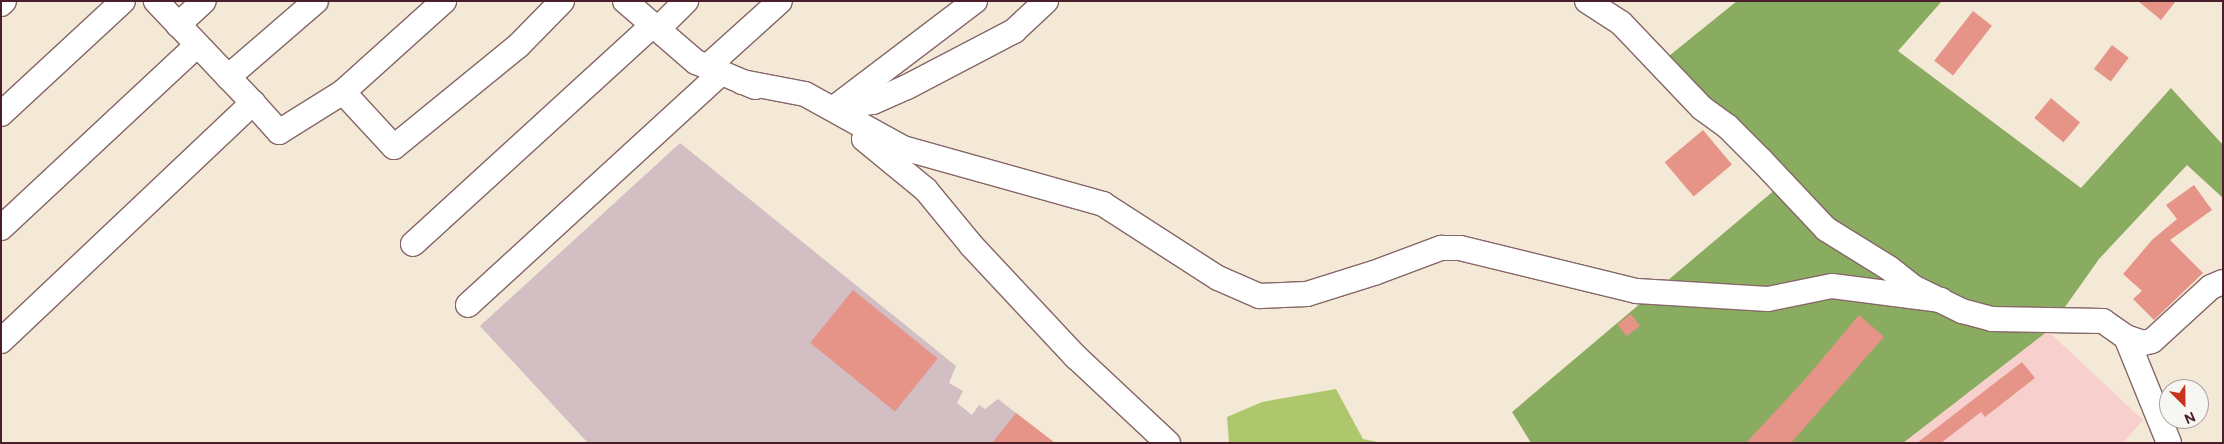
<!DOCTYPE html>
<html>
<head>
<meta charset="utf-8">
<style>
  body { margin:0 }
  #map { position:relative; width:2224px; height:444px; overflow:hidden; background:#f4e9d6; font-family:"Balsamiq Sans",sans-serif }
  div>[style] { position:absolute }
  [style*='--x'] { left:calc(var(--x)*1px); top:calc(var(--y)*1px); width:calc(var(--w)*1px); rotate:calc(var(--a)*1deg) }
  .built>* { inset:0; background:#f7d0cd }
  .industrial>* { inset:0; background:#d2bec3 }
  .green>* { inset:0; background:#aec76d }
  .forest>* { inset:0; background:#8aac60 }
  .building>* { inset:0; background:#e59487; transform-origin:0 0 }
  .roads { filter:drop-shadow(1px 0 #866667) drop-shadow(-1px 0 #866667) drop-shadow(0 1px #866667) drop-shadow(0 -1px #866667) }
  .minor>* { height:24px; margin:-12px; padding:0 12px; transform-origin:12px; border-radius:12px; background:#fff }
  span { translate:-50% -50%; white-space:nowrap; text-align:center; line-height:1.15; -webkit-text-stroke:4px #f6f6f2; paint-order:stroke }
  .frame { position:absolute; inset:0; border:2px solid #4a1f2b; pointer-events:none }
  .north { position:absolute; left:2159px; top:379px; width:50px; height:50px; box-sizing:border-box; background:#f6f6f2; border:1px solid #b1a0a2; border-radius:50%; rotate:157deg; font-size:14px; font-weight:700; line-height:20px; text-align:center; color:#4a1f2b }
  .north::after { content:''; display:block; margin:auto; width:18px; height:22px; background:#c8321e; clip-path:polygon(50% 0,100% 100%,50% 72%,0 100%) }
</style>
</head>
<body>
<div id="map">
  <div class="built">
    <div style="clip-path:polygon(2048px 331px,2143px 420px,2123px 443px,1903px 443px)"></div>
  </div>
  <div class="industrial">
    <div style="clip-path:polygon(680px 143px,956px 366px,949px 383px,963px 391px,957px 403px,972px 415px,979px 405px,985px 409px,998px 399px,1055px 443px,588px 443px,480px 326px)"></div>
  </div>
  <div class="green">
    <div style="clip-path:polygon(1336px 389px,1363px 439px,1383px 443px,1229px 443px,1227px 417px,1262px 402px)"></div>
  </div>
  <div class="forest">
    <div style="clip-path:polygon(1737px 1px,1942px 1px,1898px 51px,2081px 188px,2171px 88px,2223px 145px,2223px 198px,2187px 165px,2099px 259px,2048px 331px,1903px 443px,1531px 443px,1512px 412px,1783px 183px,1659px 64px)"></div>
  </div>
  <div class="building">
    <div style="clip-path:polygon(2138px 1px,2176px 1px,2161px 20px)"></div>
    <div style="left:1973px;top:11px;width:24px;height:63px;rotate:38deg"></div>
    <div style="left:2112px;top:45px;width:21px;height:30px;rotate:37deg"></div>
    <div style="left:2051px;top:98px;width:38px;height:26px;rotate:40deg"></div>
    <div style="left:1703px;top:130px;width:45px;height:50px;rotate:50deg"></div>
    <div style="clip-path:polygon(2194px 185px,2212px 210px,2170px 240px,2203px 273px,2154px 320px,2133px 299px,2142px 291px,2123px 274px,2152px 240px,2177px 219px,2166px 205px)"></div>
    <div style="left:853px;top:290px;width:109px;height:68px;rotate:39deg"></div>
    <div style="left:1631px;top:314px;width:15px;height:17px;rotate:53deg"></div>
    <div style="clip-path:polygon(1859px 315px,1884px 337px,1826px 403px,1791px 443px,1746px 443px,1807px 377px)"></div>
    <div style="clip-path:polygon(2022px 362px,2035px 378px,1985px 417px,1981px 412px,1941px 443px,1917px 443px)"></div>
    <div style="clip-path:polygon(1016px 413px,1055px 443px,992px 443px)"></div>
  </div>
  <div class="roads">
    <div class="minor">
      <div style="--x:625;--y:1;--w:94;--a:40.7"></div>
      <div style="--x:696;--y:62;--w:64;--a:23"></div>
      <div style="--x:1587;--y:1;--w:40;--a:32.9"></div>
      <div style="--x:1621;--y:23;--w:117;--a:46.4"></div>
      <div style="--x:1702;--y:108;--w:31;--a:36"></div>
      <div style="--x:1727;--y:126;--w:48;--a:45"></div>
      <div style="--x:1761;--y:160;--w:95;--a:46.7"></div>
      <div style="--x:1826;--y:229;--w:74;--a:31.8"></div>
      <div style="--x:1889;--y:268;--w:31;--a:38"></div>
      <div style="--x:1913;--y:287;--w:55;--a:26.1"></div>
      <div style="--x:1962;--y:311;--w:31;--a:15"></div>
      <div style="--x:1992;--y:319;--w:111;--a:1"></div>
      <div style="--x:2103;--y:321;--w:28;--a:35"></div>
      <div style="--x:2126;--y:337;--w:114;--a:67.9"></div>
      <div style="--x:1;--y:4;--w:4;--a:-45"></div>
      <div style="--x:178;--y:25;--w:35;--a:-43"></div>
      <div style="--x:658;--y:29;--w:40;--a:-45"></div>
      <div style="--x:707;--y:67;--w:98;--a:-42.1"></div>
      <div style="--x:228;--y:77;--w:116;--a:-40.8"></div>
      <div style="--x:742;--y:82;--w:64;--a:10.8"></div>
      <div style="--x:805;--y:94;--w:112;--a:28.9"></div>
      <div style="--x:903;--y:148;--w:208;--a:15.6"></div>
      <div style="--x:1103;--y:204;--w:137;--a:32.8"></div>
      <div style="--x:1218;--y:278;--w:45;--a:23.7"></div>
      <div style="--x:1259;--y:296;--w:48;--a:-2.4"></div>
      <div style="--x:1307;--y:294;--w:70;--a:-17.4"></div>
      <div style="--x:1374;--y:273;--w:72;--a:-20.5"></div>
      <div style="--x:1441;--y:248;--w:19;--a:0"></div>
      <div style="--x:1460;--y:248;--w:182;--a:13.7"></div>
      <div style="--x:1637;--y:291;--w:131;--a:3.5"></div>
      <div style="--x:1768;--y:299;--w:65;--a:-11.5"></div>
      <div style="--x:1832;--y:286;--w:110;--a:7.3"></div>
      <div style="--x:343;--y:92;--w:75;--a:47.2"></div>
      <div style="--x:394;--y:147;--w:160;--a:-39.2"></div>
      <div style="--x:518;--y:46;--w:63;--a:-45.6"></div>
      <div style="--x:253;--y:103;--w:39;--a:48"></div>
      <div style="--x:279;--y:132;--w:75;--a:-32"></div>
      <div style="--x:343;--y:92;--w:136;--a:-42"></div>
      <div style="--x:838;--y:105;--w:172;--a:-37.2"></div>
      <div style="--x:834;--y:108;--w:39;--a:-9"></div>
      <div style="--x:873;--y:102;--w:37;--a:-24"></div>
      <div style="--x:907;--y:87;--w:121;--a:-27.6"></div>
      <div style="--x:1014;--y:31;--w:44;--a:-43.2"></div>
      <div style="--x:1;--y:114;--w:166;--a:-42.8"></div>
      <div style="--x:864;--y:139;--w:80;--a:39.4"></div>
      <div style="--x:926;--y:190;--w:72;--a:50.6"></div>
      <div style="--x:972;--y:246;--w:152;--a:46.9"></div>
      <div style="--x:1076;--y:357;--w:126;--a:43.1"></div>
      <div style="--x:1;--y:228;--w:268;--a:-43"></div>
      <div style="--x:413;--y:244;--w:325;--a:-42.4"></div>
      <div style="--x:468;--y:305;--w:343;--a:-42.5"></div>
      <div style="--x:2126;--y:337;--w:18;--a:19"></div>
      <div style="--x:2143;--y:343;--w:9;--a:-13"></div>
      <div style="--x:2152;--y:341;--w:80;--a:-42.5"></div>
      <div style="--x:2211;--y:287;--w:13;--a:-23"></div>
      <div style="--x:1;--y:341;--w:347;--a:-43.4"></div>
      <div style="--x:253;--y:103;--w:141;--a:-133.6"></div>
    </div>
  </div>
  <div class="frame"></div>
  <div class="north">N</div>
</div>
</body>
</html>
